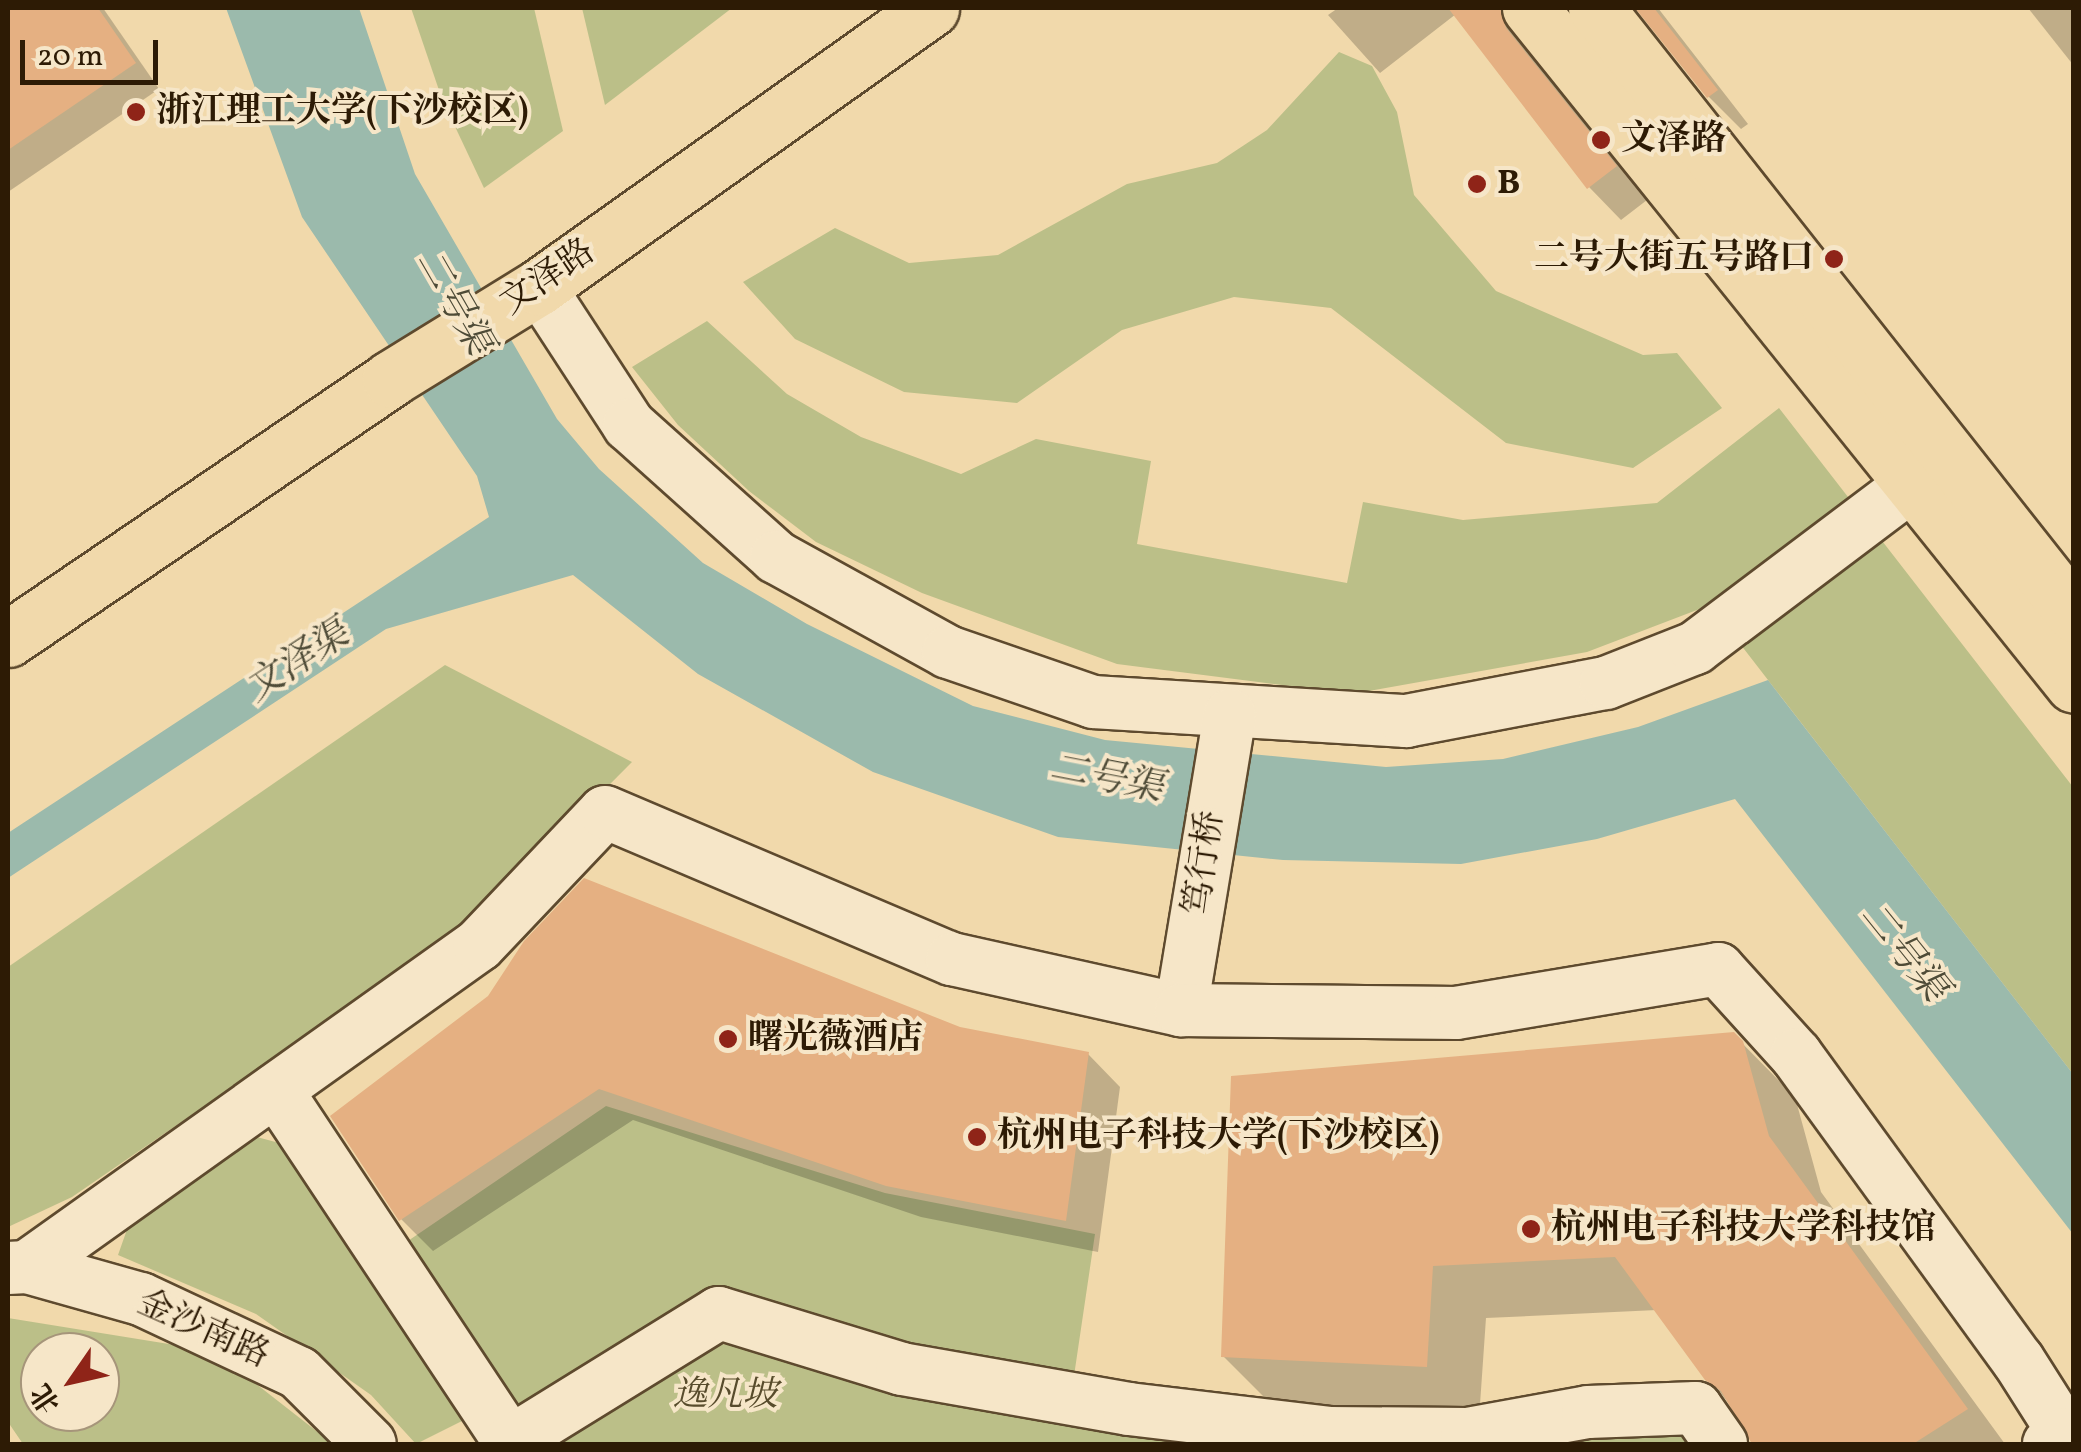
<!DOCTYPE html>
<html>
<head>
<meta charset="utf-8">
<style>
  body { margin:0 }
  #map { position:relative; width:2081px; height:1452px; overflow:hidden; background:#f1d9ab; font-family:Vollkorn,"Noto Serif SC",serif }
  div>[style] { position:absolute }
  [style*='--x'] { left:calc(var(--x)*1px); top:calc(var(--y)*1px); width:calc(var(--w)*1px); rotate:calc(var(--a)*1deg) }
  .green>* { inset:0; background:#bbbf88 }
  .water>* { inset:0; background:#9bbaac }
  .shadow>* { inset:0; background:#0003 }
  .building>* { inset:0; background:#e5b082 }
  .roads { filter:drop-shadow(2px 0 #5e4a2e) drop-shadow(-2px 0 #5e4a2e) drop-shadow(0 2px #5e4a2e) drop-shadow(0 -2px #5e4a2e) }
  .street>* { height:52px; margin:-26px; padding:0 26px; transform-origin:26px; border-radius:26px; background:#f6e6c8 }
  .primary>* { height:55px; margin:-27.5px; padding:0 27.5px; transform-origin:27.5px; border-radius:27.5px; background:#f1d9ab }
  .dots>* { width:28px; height:28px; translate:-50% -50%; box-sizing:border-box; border:5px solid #f6e6c8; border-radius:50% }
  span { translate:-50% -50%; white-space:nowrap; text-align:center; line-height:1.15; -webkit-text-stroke:8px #f6e6c8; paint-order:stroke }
  .poi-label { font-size:35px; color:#2d1b05; font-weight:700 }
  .left { translate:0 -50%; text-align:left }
  .right { translate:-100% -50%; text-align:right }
  .street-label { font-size:35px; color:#2d1b05 }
  .park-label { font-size:35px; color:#584c2c; font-style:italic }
  .water-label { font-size:38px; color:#4e4b37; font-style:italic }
  .frame { position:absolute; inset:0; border:10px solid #2d1b05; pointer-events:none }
  .north { position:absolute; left:20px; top:1332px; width:100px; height:100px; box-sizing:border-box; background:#f6e6c8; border:2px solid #a6957a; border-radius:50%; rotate:236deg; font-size:28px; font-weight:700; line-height:40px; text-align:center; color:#2d1b05 }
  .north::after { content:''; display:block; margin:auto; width:35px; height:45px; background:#8f2418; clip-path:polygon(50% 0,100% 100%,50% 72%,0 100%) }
  .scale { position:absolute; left:20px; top:40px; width:138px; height:45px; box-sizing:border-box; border:5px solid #2d1b05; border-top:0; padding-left:12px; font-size:30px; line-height:35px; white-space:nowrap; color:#2d1b05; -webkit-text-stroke:8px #f6e6c8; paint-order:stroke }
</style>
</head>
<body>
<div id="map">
  <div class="green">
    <div style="clip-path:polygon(411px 8px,534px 8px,563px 131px,484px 188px,442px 99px)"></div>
    <div style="clip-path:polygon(582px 8px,732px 8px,605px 105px)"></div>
    <div style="clip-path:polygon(1339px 52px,1372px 66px,1397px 112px,1414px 195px,1496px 291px,1643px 355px,1677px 353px,1722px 408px,1633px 468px,1506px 443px,1331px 308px,1234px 297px,1122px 330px,1017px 403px,904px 392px,795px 339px,743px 282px,835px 228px,909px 263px,998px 255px,1127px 184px,1217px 163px,1267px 130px)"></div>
    <div style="clip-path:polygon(707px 321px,787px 394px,861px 437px,961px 474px,1036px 439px,1151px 461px,1137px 544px,1347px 583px,1363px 502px,1463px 520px,1657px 503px,1779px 408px,2073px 787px,2073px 1074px,1710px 605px,1587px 652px,1352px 694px,1117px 664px,922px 593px,816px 542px,749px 491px,678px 425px,632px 367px)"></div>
    <div style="clip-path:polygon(445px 665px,632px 762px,474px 921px,72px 1197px,8px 1227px,8px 967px)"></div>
    <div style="clip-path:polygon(606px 1106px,885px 1193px,1095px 1234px,1074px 1376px,931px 1351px,723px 1292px,518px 1410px,402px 1245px)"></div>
    <div style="clip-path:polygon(253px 1136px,283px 1144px,464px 1420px,416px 1444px,371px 1395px,256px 1314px,118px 1255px,130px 1221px)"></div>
    <div style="clip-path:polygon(evenodd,8px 1318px,175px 1345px,250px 1379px,333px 1444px,23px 1444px,8px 1422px,8px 1318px,40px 1352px,100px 1352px,100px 1412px,40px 1412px,40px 1352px)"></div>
    <div style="clip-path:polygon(697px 1344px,777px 1345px,1049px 1419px,1189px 1444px,542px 1444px)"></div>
    <div style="clip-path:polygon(1668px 1425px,1707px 1444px,1515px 1444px)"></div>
  </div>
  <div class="water">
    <div style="clip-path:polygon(226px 8px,359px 8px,415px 174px,557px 419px,599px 469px,703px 563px,807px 624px,973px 706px,1105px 740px,1386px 767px,1503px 759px,1638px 727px,1768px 680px,2073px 1074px,2073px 1234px,1735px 799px,1597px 839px,1461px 864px,1283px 860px,1058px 837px,873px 772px,698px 674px,573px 575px,386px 629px,8px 878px,8px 833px,489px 517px,477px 476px,302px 217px)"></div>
  </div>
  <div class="shadow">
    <div style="clip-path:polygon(8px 8px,103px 8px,159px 89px,8px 192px)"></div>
    <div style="clip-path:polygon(1338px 8px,1658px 8px,1748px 124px,1741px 129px,1709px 97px,1638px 11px,1544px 15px,1532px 31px,1537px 62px,1647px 200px,1621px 220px,1589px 187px,1456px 14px,1380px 73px,1328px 15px)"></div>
    <div style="clip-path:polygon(2028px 8px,2074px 8px,2074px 66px)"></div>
    <div style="clip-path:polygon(959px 1029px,1088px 1054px,1120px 1087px,1098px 1252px,921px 1217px,633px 1120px,433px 1251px,401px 1219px,333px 1117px)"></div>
    <div style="clip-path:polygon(1733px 1034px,1795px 1097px,1821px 1192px,2005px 1444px,1760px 1444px,1657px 1310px,1486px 1318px,1479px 1419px,1277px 1410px,1223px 1356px)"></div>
  </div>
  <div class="building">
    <div style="clip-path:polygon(8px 8px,98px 8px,136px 63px,8px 150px)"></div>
    <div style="clip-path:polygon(1448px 8px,1500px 8px,1506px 28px,1617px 166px,1587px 189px)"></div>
    <div style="clip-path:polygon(1635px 8px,1654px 8px,1718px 90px,1707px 98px)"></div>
    <div style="clip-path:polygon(584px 878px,960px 1027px,1089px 1052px,1066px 1221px,886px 1186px,599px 1089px,399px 1221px,330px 1116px,488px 996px,524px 941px)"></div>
    <div style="clip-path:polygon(1734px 1032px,1743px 1041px,1769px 1136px,1968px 1409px,1913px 1444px,1752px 1444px,1721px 1391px,1705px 1380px,1615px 1257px,1433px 1266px,1427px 1367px,1221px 1357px,1231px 1076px)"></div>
  </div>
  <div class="roads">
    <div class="street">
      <div style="--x:539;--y:287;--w:165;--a:56.9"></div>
      <div style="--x:629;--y:425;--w:198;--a:41.9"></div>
      <div style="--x:776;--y:557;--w:196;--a:28.9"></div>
      <div style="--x:948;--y:652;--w:153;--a:19"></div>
      <div style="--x:1093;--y:702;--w:314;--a:3.5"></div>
      <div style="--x:1406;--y:721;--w:204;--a:-10.8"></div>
      <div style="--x:1606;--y:683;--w:96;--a:-21.5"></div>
      <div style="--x:1695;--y:648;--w:276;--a:-37"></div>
      <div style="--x:1181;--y:1010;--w:299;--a:-80.6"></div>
      <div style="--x:276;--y:1090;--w:423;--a:56.4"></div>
      <div style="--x:27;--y:1267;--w:555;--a:-35.47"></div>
      <div style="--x:479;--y:945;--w:183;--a:-46.5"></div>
      <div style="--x:605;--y:812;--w:377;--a:23"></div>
      <div style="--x:952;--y:959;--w:235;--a:12.6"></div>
      <div style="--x:1181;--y:1010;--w:275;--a:0.6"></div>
      <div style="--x:1456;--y:1013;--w:266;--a:-9.5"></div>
      <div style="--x:1718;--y:969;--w:116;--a:47.8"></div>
      <div style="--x:1796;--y:1055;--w:377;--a:54"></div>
      <div style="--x:2018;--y:1360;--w:88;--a:57.6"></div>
      <div style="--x:2065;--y:1434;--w:19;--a:148"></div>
      <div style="--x:8;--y:1268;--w:19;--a:-3"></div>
      <div style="--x:27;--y:1267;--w:118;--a:15.7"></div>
      <div style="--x:141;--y:1299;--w:174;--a:25.1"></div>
      <div style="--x:299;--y:1373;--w:100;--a:45"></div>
      <div style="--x:507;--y:1444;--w:249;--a:-31.7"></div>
      <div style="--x:719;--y:1313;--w:191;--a:17"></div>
      <div style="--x:902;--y:1369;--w:230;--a:10"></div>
      <div style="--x:1129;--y:1409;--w:201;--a:6.8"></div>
      <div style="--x:1329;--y:1433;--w:138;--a:0.4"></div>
      <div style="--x:1467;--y:1434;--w:123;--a:-10.3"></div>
      <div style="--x:1588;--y:1412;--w:108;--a:-2.1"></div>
      <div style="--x:1696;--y:1408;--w:44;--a:55.2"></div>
    </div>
    <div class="primary">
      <div style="--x:1530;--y:8;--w:868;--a:51.22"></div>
      <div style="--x:1596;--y:8;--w:772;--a:51.73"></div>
      <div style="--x:8;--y:639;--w:462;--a:-34.2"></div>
      <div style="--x:390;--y:379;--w:175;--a:-31.7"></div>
      <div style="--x:539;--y:287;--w:481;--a:-35.4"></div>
    </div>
  </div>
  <div class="dots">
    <div style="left:136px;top:112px;background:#8f2418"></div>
    <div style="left:1601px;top:140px;background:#8f2418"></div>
    <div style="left:1477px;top:184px;background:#8f2418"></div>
    <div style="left:1834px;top:259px;background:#8f2418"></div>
    <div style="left:728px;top:1039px;background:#8f2418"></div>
    <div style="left:977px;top:1137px;background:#8f2418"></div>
    <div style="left:1531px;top:1229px;background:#8f2418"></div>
  </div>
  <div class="poi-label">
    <span class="left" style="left:156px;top:112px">浙江理工大学(下沙校区)</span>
    <span class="left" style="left:1621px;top:140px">文泽路</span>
    <span class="left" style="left:1497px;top:184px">B</span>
    <span class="right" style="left:1814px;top:259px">二号大街五号路口</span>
    <span class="left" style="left:748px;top:1039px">曙光薇酒店</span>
    <span class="left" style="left:997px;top:1137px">杭州电子科技大学(下沙校区)</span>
    <span class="left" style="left:1551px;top:1229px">杭州电子科技大学科技馆</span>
  </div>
  <div class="street-label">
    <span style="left:548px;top:278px;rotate:-34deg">文泽路</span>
    <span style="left:1205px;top:863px;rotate:-82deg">笃行桥</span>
    <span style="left:203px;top:1330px;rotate:24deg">金沙南路</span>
  </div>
  <div class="park-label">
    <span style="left:725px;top:1396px">逸凡坡</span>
  </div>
  <div class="water-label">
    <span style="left:452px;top:303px;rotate:60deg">二号渠</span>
    <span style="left:298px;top:663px;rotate:-33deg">文泽渠</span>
    <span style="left:1106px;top:780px;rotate:11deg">二号渠</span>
    <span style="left:1902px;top:953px;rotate:51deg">二号渠</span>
  </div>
  <div class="frame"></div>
  <div class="north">北</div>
  <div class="scale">20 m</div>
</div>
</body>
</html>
